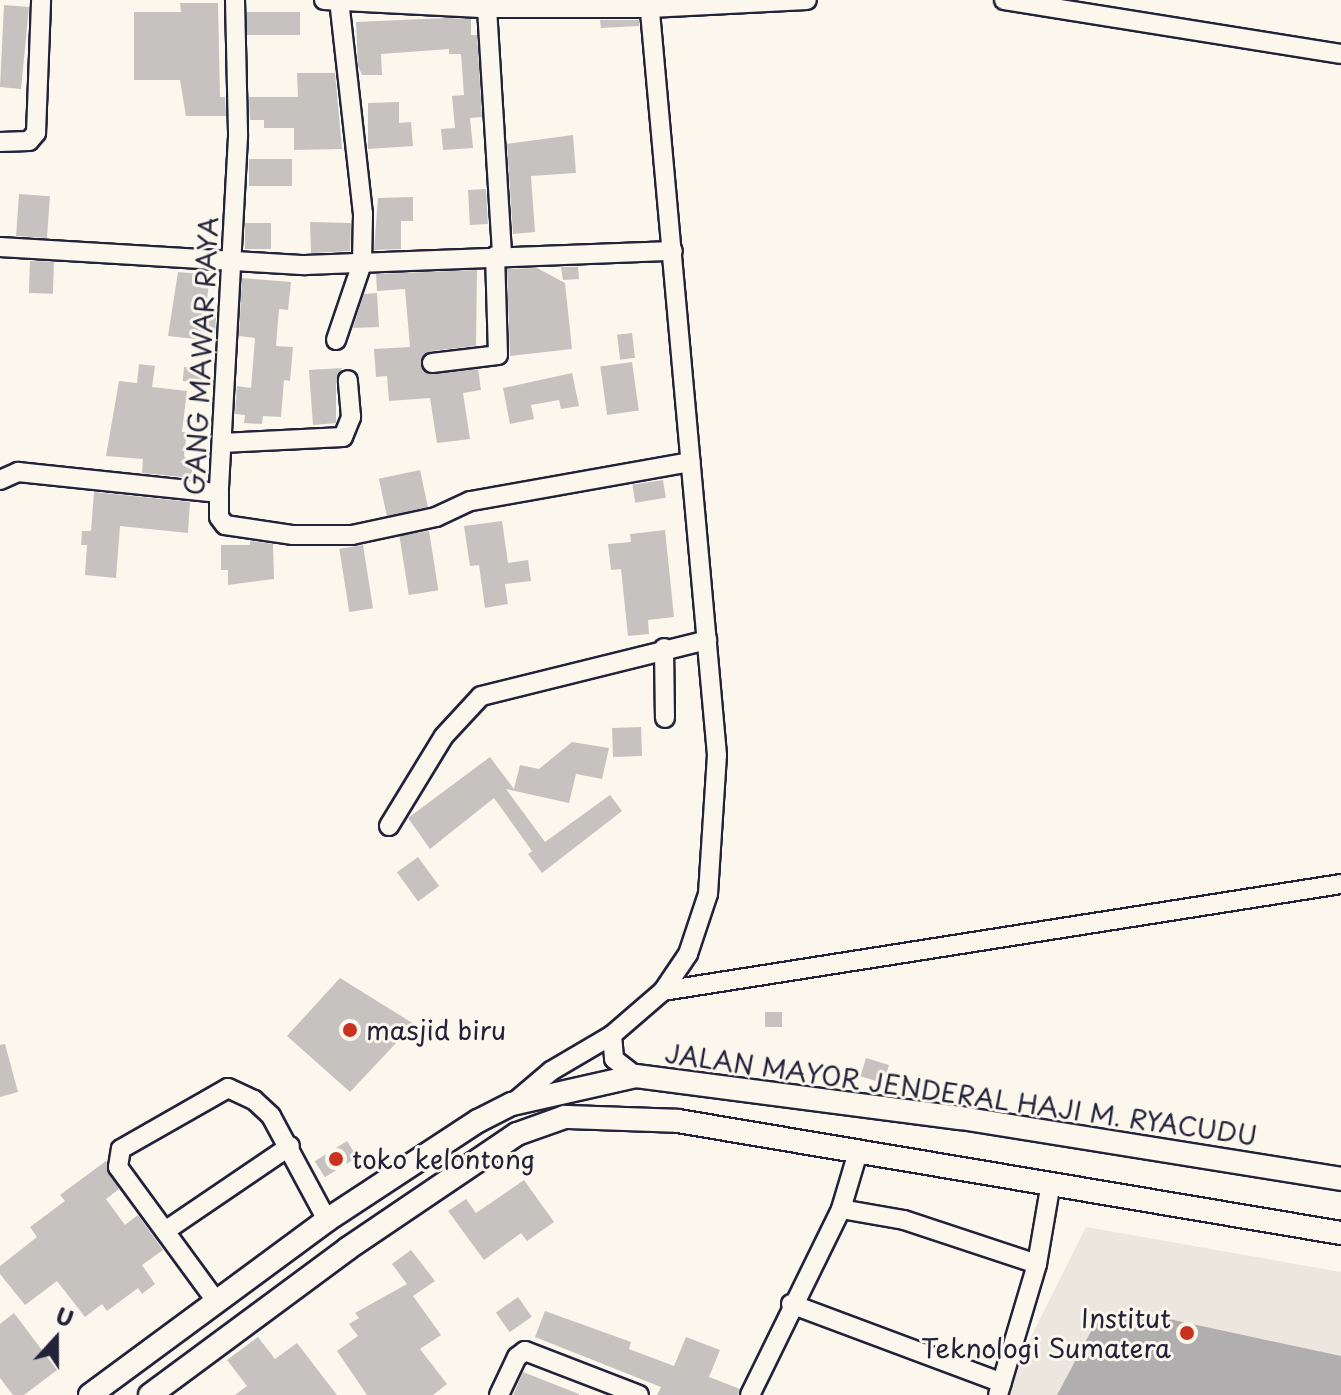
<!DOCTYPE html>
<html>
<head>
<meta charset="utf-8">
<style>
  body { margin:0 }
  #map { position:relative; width:1341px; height:1395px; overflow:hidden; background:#fbf7ec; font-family:"Playpen Sans",sans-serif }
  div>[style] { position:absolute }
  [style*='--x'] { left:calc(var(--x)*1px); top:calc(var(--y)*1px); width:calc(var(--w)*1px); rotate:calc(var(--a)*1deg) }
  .built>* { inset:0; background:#ebe7df }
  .water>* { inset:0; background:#b1aeb0 }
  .building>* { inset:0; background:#c6c2c0; transform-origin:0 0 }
  .roads { filter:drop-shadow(2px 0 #22223b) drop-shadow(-2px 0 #22223b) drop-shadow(0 2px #22223b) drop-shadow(0 -2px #22223b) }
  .minor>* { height:18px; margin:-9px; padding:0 9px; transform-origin:9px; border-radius:9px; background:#fbf7ec }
  .major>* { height:22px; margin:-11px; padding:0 11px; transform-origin:11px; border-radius:11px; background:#fbf7ec }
  .dots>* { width:22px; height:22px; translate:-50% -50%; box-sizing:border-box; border:4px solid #fbf7ec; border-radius:50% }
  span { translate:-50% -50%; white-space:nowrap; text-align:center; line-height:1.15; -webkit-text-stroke:6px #fbf7ec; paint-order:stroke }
  .street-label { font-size:26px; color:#22223b }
  .poi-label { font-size:26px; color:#22223b }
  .left { translate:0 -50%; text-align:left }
  .right { translate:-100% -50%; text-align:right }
  .north { position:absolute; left:16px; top:1299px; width:80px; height:80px; -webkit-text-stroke:6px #fbf7ec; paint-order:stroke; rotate:21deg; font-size:22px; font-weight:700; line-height:32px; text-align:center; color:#22223b }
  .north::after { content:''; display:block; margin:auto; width:28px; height:36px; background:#22223b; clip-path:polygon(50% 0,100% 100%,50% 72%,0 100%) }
</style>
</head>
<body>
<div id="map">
  <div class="built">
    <div style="clip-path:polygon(1086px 1227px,1341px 1272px,1341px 1395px,1002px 1395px)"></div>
  </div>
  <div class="water">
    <div style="clip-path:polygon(1132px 1311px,1341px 1356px,1341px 1395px,1057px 1395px,1096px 1322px,1112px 1312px)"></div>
  </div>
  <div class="building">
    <div style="clip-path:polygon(180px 3px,218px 3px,220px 97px,225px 97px,226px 116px,186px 116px,180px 80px,134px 80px,134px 12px,181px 12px)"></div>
    <div style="clip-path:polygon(4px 5px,29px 7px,21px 89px,0 87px)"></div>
    <div style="left:300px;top:12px;width:23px;height:53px;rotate:90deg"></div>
    <div style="clip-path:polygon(447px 18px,471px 19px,471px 35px,477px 35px,482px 117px,470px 118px,473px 148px,443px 150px,441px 129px,455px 128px,452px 96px,464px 95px,461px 54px,449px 54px,449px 49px,381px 54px,382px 75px,362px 75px,358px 66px,356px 22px)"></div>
    <div style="clip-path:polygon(600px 20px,639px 20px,639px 26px,601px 28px)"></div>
    <div style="clip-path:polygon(297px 73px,335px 73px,342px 149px,294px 150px,294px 128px,264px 128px,264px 120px,250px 120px,249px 97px,298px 97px)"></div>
    <div style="clip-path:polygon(399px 102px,399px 123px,411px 122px,413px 146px,368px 149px,368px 103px)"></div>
    <div style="clip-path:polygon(573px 135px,576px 173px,531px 176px,535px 232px,513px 234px,507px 144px)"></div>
    <div style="left:249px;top:159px;width:43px;height:27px"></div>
    <div style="left:486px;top:189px;width:35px;height:18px;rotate:87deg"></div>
    <div style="left:19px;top:194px;width:31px;height:42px;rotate:4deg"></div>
    <div style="clip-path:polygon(413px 197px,413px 221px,401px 221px,401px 249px,374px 250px,378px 198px)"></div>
    <div style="clip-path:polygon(310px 222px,351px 223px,350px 251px,311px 253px)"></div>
    <div style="left:245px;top:223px;width:26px;height:26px"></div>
    <div style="left:30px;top:261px;width:24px;height:32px;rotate:2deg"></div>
    <div style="clip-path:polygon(561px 267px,578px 267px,579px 279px,563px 280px)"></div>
    <div style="clip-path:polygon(537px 268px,565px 283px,572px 349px,510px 356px,507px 269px)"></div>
    <div style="clip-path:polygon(477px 270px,476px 346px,431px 351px,421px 359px,428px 374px,478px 369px,481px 390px,463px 393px,470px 439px,437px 443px,430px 398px,389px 401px,387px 376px,376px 377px,374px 349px,410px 347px,405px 289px,377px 291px,376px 274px)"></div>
    <div style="clip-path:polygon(178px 272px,210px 275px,205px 316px,216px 317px,215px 334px,206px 333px,205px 340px,168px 336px)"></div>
    <div style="clip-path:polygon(242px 278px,291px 282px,288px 310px,279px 309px,276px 346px,293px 347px,290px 381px,284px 380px,281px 417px,263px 416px,262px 424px,244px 423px,245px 415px,235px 414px,237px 386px,251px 388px,255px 338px,239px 336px)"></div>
    <div style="clip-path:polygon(377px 293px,379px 327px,353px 328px,364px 294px)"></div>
    <div style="left:632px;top:333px;width:25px;height:15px;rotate:83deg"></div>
    <div style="left:632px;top:362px;width:49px;height:32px;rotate:82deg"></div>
    <div style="clip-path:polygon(139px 364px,155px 366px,152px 387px,187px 391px,182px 432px,187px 432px,184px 456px,192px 466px,192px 478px,142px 473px,143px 459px,106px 456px,119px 381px,137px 383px)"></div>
    <div style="left:184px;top:367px;width:21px;height:14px;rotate:5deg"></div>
    <div style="clip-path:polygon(342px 368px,336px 380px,336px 423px,313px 425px,309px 370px)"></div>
    <div style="clip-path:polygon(572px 373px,579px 406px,561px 409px,559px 400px,531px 405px,534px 419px,510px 424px,503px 388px)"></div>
    <div style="left:420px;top:470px;width:38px;height:42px;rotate:78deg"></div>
    <div style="left:663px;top:480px;width:18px;height:31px;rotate:81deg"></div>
    <div style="clip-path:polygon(94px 492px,190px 502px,188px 533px,120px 526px,116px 578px,85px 575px,87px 545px,81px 545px,82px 531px,91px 531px)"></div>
    <div style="clip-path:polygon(502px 521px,508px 563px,528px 560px,531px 581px,505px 584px,508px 604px,485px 608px,479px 565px,470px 566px,464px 526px)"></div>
    <div style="clip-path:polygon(665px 530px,674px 617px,648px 620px,649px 634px,628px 636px,621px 569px,611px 570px,608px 544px,631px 542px,630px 534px)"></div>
    <div style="left:429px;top:531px;width:60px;height:30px;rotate:81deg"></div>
    <div style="clip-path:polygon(250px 541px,273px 544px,274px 579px,228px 585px,228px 570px,221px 570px,221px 545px,250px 545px)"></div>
    <div style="left:363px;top:545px;width:64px;height:24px;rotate:81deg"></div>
    <div style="left:641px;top:727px;width:29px;height:29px;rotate:88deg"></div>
    <div style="clip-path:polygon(572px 742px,609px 748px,602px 779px,576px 774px,569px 803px,506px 789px,545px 842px,610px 795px,622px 811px,542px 873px,528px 854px,532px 851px,494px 798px,430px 849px,408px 818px,490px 757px,514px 789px,520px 765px,539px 769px)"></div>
    <div style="left:418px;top:857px;width:36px;height:26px;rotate:54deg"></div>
    <div style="clip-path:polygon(340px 978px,414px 1024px,350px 1092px,287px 1036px)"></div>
    <div style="left:765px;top:1012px;width:17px;height:15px"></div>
    <div style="clip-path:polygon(5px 1044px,18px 1092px,0 1097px,0 1045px)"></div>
    <div style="left:866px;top:1058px;width:24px;height:19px;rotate:17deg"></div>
    <div style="left:347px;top:1141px;width:19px;height:38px;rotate:58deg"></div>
    <div style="clip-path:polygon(106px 1161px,119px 1189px,106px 1199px,125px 1225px,138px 1215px,163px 1250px,142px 1265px,155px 1284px,142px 1294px,138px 1288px,107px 1311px,102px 1304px,85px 1317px,57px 1281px,25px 1305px,0 1274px,0 1266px,37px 1237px,30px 1227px,65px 1201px,60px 1195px)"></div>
    <div style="clip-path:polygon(524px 1180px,554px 1222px,527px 1241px,521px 1233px,484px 1260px,448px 1211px,466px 1199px,476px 1213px)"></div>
    <div style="clip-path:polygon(411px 1250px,435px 1281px,413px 1296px,441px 1335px,420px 1349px,447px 1384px,433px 1395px,367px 1395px,337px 1351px,358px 1336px,349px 1324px,359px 1318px,355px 1313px,407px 1284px,392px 1264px)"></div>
    <div style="left:518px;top:1297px;width:24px;height:27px;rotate:55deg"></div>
    <div style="clip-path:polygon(545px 1311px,631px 1342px,629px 1349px,674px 1366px,686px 1337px,720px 1350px,709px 1377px,740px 1389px,738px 1395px,657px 1395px,661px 1387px,535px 1337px)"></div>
    <div style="clip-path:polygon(14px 1313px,57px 1370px,24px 1395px,13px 1395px,0 1378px,0 1324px)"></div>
    <div style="clip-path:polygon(258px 1337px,275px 1359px,297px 1343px,337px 1395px,235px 1395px,247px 1386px,227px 1360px)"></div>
    <div style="clip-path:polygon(523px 1372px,579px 1394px,579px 1395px,513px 1395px)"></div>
  </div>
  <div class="roads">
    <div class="minor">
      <div style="--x:235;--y:0;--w:137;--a:88.7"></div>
      <div style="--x:238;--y:137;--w:357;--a:93.1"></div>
      <div style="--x:219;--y:493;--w:24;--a:90"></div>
      <div style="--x:219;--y:517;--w:10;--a:53"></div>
      <div style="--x:225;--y:525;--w:69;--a:8.4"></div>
      <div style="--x:293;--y:535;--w:59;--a:0"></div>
      <div style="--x:352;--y:535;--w:86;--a:-12.1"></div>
      <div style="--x:436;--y:517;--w:38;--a:-25"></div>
      <div style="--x:471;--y:501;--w:223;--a:-10.1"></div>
      <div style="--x:324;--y:0;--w:157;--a:2.9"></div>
      <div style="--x:481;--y:8;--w:169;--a:0"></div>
      <div style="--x:650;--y:8;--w:157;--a:-2.9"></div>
      <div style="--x:1004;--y:0;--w:341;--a:9.1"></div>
      <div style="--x:487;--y:8;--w:247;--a:86.5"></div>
      <div style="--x:0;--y:142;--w:29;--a:-2"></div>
      <div style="--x:29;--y:141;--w:11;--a:-49"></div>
      <div style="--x:36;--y:133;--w:133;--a:-87.8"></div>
      <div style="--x:0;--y:247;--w:306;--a:3.4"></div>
      <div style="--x:305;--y:265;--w:368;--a:-2.2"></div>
      <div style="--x:336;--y:340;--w:81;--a:-71.3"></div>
      <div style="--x:362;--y:263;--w:49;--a:-88.8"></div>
      <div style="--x:363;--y:214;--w:214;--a:-96.4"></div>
      <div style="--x:432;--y:363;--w:66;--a:-6.9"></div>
      <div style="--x:498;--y:355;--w:99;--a:-91.7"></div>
      <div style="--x:222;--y:443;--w:121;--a:-2.8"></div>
      <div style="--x:343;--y:437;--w:22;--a:-68"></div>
      <div style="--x:351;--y:417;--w:37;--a:-95"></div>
      <div style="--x:0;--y:480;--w:20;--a:-24"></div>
      <div style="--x:18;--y:472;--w:202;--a:6"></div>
      <div style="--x:664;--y:648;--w:70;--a:89.2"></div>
      <div style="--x:389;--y:826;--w:105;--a:-58.6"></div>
      <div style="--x:444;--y:736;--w:54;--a:-47.2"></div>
      <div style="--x:481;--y:696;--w:233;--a:-13.9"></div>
      <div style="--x:663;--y:991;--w:686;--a:-8.97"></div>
      <div style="--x:612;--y:1035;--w:24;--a:85"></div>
      <div style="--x:614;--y:1059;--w:28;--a:38"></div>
      <div style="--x:512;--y:1104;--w:51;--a:-40.2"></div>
      <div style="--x:551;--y:1071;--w:71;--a:-30.5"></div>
      <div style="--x:612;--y:1035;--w:67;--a:-40.8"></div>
      <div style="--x:663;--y:991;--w:45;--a:-56"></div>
      <div style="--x:688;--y:954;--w:63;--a:-71.6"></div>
      <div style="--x:708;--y:894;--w:139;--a:-86.3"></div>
      <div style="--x:717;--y:755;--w:758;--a:-95.15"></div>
      <div style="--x:841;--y:1209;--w:64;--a:9.9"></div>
      <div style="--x:904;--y:1220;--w:140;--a:18.3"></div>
      <div style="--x:165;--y:1231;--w:151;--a:-34.2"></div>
      <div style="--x:216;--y:1301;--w:166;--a:-126.2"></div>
      <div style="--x:118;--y:1167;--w:18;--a:-81"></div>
      <div style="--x:121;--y:1149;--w:123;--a:-29.7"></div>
      <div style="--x:228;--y:1088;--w:29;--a:25"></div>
      <div style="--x:254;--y:1100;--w:23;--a:43"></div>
      <div style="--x:271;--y:1116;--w:118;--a:61.7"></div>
      <div style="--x:791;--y:1304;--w:225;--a:20.5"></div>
      <div style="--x:499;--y:1395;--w:42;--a:-64.7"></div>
      <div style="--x:517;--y:1357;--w:10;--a:-37"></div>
      <div style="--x:525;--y:1351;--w:122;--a:21.1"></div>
      <div style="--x:750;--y:1395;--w:207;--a:-63.9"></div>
      <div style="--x:841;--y:1209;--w:59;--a:-73.4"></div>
      <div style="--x:998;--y:1395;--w:137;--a:-73.4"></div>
      <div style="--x:1037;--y:1264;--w:83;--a:-80.3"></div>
    </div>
    <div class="major">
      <div style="--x:90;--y:1395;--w:295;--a:-36.4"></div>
      <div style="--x:327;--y:1220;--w:181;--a:-33.3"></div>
      <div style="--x:478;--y:1121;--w:38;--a:-27"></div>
      <div style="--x:512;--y:1104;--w:127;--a:-12.7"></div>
      <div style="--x:636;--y:1076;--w:328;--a:7.4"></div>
      <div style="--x:961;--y:1118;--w:385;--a:9.1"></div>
      <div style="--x:150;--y:1395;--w:245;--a:-36.5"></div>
      <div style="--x:347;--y:1249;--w:205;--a:-34.1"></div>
      <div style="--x:517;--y:1134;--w:51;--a:-19.5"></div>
      <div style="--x:565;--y:1117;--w:113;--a:2"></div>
      <div style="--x:678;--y:1121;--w:672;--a:9.59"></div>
    </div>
  </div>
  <div class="dots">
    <div style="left:350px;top:1030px;background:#c8321e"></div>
    <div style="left:336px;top:1159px;background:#c8321e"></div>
    <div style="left:1187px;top:1333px;background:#c8321e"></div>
  </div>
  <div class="street-label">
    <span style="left:201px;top:356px;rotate:-87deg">GANG MAWAR RAYA</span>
    <span style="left:961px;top:1094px;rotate:8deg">JALAN MAYOR JENDERAL HAJI M. RYACUDU</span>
  </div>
  <div class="poi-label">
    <span class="left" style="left:366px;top:1030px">masjid biru</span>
    <span class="left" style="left:352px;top:1159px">toko kelontong</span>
    <span class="right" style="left:1171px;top:1333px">Institut<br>Teknologi Sumatera</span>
  </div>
  <div class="north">U</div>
</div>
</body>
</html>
